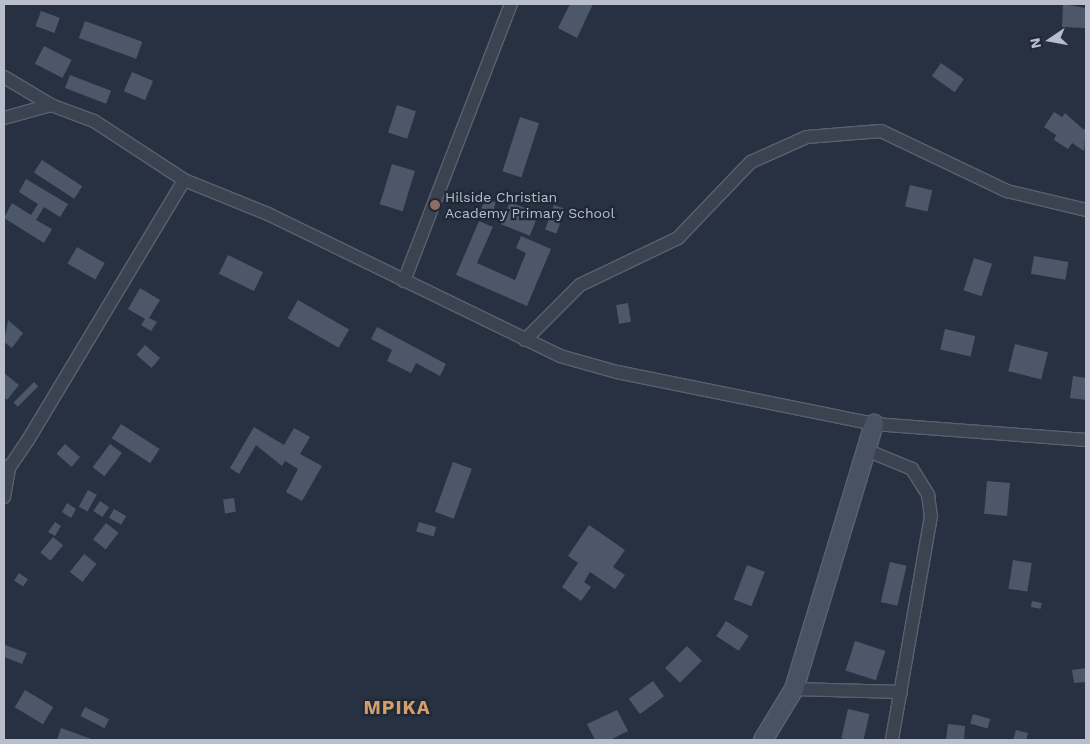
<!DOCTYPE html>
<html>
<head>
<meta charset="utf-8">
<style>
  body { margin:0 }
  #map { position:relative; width:1090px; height:744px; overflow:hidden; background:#273141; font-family:"Work Sans",sans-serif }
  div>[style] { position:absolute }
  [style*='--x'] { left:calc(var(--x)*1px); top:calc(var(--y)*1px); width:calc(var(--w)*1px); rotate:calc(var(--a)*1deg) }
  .building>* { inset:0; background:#4d576a; transform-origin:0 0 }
  .roads { filter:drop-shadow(1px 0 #59616e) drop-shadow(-1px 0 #59616e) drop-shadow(0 1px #59616e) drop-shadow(0 -1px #59616e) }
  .street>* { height:12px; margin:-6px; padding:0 6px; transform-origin:6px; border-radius:6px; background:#3b4351 }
  .secondary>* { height:18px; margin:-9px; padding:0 9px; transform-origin:9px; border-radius:9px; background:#495263 }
  .dots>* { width:14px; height:14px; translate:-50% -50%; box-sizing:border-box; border:2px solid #1f2836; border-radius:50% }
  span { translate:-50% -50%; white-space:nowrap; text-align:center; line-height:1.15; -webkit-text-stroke:4.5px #1f2836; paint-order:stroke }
  .poi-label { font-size:14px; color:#b8becb }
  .left { translate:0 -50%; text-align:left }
  .district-label { font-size:19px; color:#d49d6a; font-weight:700; letter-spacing:1px }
  .frame { position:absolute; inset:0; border:5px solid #b8becb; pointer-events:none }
  .north { position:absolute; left:1025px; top:15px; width:50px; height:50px; -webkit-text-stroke:4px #1f2836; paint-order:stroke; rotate:258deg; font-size:14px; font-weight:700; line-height:20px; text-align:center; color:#b8becb }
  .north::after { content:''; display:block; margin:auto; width:18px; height:22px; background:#b8becb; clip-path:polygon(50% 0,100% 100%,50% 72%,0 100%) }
</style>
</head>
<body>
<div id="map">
  <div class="building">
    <div style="clip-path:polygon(570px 4px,593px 4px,577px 38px,558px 28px)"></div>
    <div style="clip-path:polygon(1063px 4px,1086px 8px,1086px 28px,1062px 27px)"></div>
    <div style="left:41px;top:11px;width:20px;height:16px;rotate:20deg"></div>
    <div style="left:85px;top:21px;width:61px;height:18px;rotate:20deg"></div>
    <div style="left:44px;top:46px;width:31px;height:20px;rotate:27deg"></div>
    <div style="left:941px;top:63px;width:28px;height:16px;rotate:35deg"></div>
    <div style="left:132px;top:72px;width:23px;height:21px;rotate:23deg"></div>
    <div style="left:70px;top:75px;width:44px;height:14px;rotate:21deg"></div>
    <div style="left:397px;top:105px;width:20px;height:29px;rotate:18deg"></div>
    <div style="clip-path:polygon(1054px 112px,1062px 117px,1065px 113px,1084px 130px,1086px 126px,1084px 151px,1072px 143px,1068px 149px,1054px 140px,1056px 135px,1044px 127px)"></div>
    <div style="left:520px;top:117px;width:20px;height:57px;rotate:18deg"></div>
    <div style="left:42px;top:160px;width:48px;height:15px;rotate:33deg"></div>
    <div style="left:392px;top:164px;width:24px;height:42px;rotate:17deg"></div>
    <div style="clip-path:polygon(26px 179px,68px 204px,60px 217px,44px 207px,36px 220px,52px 229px,44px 243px,4px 218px,12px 203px,31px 215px,38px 204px,19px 192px)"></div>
    <div style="left:910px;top:185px;width:23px;height:22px;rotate:13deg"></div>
    <div style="left:484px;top:199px;width:12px;height:13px;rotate:14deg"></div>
    <div style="left:510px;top:202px;width:31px;height:24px;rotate:22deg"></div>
    <div style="left:554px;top:205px;width:12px;height:26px;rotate:20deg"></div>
    <div style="clip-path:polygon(479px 221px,493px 227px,477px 263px,515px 280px,526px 253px,516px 248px,521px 236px,551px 249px,527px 306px,456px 275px)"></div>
    <div style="left:77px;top:247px;width:32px;height:19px;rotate:30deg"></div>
    <div style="left:228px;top:255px;width:39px;height:21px;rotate:26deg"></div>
    <div style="left:1034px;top:256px;width:35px;height:18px;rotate:10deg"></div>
    <div style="left:974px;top:258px;width:19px;height:34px;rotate:18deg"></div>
    <div style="clip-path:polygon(140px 288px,160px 300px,149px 318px,157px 322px,151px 331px,141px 325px,145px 319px,128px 309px)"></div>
    <div style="left:298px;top:300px;width:59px;height:21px;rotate:30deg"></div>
    <div style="left:628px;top:303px;width:19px;height:12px;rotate:81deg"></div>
    <div style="clip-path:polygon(8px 320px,23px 333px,12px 348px,4px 342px)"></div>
    <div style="clip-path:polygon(377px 327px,446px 364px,440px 376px,416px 363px,411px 373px,387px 361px,392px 350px,371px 339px)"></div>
    <div style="left:945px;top:329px;width:31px;height:21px;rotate:13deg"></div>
    <div style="left:1015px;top:344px;width:34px;height:28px;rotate:14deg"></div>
    <div style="left:145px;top:345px;width:20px;height:13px;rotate:41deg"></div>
    <div style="clip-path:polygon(4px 373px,19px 385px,7px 400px,4px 397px)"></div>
    <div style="clip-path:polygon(1073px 376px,1086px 378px,1086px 400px,1070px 398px)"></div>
    <div style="left:34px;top:382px;width:6px;height:29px;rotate:45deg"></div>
    <div style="left:121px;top:424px;width:46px;height:17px;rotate:33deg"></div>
    <div style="clip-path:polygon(254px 427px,284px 445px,294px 428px,310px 437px,300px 454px,322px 466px,302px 501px,286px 492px,298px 469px,285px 461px,282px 466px,256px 445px,239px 474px,230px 468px)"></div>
    <div style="left:65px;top:444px;width:20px;height:13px;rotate:41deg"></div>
    <div style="left:110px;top:444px;width:15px;height:29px;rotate:37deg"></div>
    <div style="left:453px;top:462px;width:20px;height:53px;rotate:20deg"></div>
    <div style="left:987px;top:481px;width:23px;height:33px;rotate:5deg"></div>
    <div style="left:88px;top:490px;width:10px;height:19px;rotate:29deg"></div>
    <div style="left:234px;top:498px;width:14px;height:11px;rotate:82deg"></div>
    <div style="left:100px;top:501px;width:11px;height:12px;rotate:34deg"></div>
    <div style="clip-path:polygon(67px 503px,76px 509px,71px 518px,62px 512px)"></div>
    <div style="left:114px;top:509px;width:14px;height:10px;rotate:30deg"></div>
    <div style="clip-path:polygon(55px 522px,61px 526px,55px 536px,48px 532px)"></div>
    <div style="left:419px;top:522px;width:18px;height:10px;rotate:16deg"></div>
    <div style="left:106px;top:523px;width:16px;height:21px;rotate:38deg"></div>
    <div style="clip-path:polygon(589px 525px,625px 550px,613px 567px,625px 575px,615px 589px,590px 572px,584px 582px,591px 587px,581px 601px,562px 587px,578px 563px,568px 556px)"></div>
    <div style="left:53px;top:537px;width:13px;height:20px;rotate:39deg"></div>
    <div style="left:84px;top:554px;width:16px;height:23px;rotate:38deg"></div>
    <div style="left:1013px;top:560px;width:19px;height:29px;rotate:9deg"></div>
    <div style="left:890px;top:562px;width:17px;height:41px;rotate:13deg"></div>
    <div style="left:747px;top:565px;width:19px;height:37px;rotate:21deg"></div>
    <div style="left:19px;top:573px;width:11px;height:9px;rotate:34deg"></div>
    <div style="left:1032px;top:601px;width:10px;height:6px;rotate:11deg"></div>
    <div style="left:726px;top:621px;width:27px;height:18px;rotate:33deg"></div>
    <div style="left:855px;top:641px;width:32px;height:31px;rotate:18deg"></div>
    <div style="clip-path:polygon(5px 645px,27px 653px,22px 664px,4px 657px)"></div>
    <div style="left:687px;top:646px;width:21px;height:31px;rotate:45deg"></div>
    <div style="clip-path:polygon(1086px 668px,1086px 682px,1074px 683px,1072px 670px)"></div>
    <div style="left:653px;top:681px;width:19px;height:30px;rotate:54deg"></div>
    <div style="left:25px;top:690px;width:33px;height:20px;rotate:31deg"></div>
    <div style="left:85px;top:707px;width:27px;height:10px;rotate:27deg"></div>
    <div style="left:848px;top:709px;width:22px;height:30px;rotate:13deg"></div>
    <div style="clip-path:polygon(617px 710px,628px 731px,610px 740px,595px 740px,587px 724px)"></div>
    <div style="left:973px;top:714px;width:18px;height:10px;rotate:16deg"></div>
    <div style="clip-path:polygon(948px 724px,965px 726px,964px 740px,946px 740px)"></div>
    <div style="clip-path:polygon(61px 728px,94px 740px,57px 740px)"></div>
    <div style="clip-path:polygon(1016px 730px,1028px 733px,1026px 740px,1013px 740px)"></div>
  </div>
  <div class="roads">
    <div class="street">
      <div style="--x:4;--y:77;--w:55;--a:30.8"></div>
      <div style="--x:51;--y:105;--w:46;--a:20.4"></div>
      <div style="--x:94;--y:121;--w:108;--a:33.2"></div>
      <div style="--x:184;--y:180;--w:91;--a:22"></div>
      <div style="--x:268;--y:214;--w:325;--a:25.9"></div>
      <div style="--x:560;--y:356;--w:59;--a:15.7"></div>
      <div style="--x:617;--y:372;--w:262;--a:11.4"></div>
      <div style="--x:874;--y:424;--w:213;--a:4.3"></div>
      <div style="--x:4;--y:118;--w:49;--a:-15.5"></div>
      <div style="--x:404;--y:281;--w:297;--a:-68.9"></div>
      <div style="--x:525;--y:340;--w:78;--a:-45"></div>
      <div style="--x:580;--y:285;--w:109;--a:-25.6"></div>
      <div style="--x:678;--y:238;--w:105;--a:-46.2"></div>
      <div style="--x:751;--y:162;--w:61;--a:-24.1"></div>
      <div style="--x:807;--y:137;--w:74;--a:-4.6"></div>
      <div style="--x:881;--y:131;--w:140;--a:25.5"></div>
      <div style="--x:1007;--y:191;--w:81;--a:13.5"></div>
      <div style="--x:866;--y:450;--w:50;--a:22.4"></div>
      <div style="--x:912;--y:469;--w:31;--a:58"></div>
      <div style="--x:928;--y:495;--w:21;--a:82"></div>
      <div style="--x:931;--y:516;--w:227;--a:99.9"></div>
      <div style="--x:4;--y:466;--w:5;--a:22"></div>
      <div style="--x:9;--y:468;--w:34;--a:-56"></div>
      <div style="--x:28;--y:440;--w:303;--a:-59"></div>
      <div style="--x:4;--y:497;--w:29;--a:-80"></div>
      <div style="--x:794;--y:689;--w:107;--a:1.6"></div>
    </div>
    <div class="secondary">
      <div style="--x:763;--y:740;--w:60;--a:-58.7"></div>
      <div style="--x:794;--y:689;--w:277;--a:-73.2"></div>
    </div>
  </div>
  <div class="dots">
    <div style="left:435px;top:205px;background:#8d6e63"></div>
  </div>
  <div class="poi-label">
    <span class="left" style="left:445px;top:205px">Hilside Christian<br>Academy Primary School</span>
  </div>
  <div class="district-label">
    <span style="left:397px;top:708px">MPIKA</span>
  </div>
  <div class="frame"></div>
  <div class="north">N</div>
</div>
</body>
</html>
